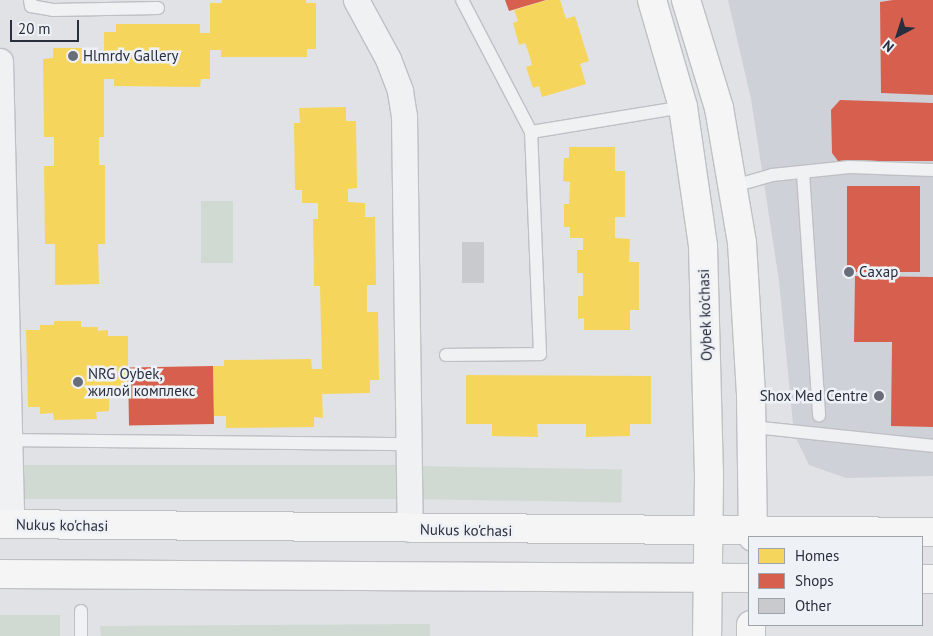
<!DOCTYPE html>
<html>
<head>
<meta charset="utf-8">
<style>
  body { margin:0 }
  #map { position:relative; width:933px; height:636px; overflow:hidden; background:#e1e2e6; font-family:"PT Sans",sans-serif }
  div>[style] { position:absolute }
  [style*='--x'] { left:calc(var(--x)*1px); top:calc(var(--y)*1px); width:calc(var(--w)*1px); rotate:calc(var(--a)*1deg) }
  .built>* { inset:0; background:#cfd1d9 }
  .green>* { inset:0; background:#d0d9d2; transform-origin:0 0 }
  .homes>* { inset:0; background:#f6d55c }
  .shops>* { inset:0; background:#d6604d; transform-origin:0 0 }
  .building>* { inset:0; background:#c9cace; transform-origin:0 0 }
  .roads { filter:drop-shadow(1px 0 #bfc0c4) drop-shadow(-1px 0 #bfc0c4) drop-shadow(0 1px #bfc0c4) drop-shadow(0 -1px #bfc0c4) }
  .service>* { height:12px; margin:-6px; padding:0 6px; transform-origin:6px; border-radius:6px; background:#f0f1f3 }
  .minor>* { height:25px; margin:-12.5px; padding:0 12.5px; transform-origin:12.5px; border-radius:12.5px; background:#f0f1f3 }
  .primary>* { height:28px; margin:-14px; padding:0 14px; transform-origin:14px; border-radius:14px; background:#f5f5f6 }
  .dots>* { width:14px; height:14px; translate:-50% -50%; box-sizing:border-box; border:2px solid #eef1f5; border-radius:50% }
  span { translate:-50% -50%; white-space:nowrap; text-align:center; line-height:1.15; -webkit-text-stroke:5px #eef1f5; paint-order:stroke }
  .poi-label { font-size:15px; color:#292e3e }
  .left { translate:0 -50%; text-align:left }
  .right { translate:-100% -50%; text-align:right }
  .street-label { font-size:15px; color:#292e3e }
  .legend { position:absolute; left:748px; top:536px; width:175px; height:90px; box-sizing:border-box; background:#eef1f5; border:1px solid #9fa3ac; margin:0; padding:6px 9px; list-style:none; font-size:15px; color:#292e3e }
  .legend li { display:flex; align-items:center; gap:10px; height:25px }
  .legend b { width:25px; border:1px solid #9fa3ac }
  .north { position:absolute; left:873px; top:10px; width:50px; height:50px; -webkit-text-stroke:4px #eef1f5; paint-order:stroke; rotate:220deg; font-size:14px; font-weight:700; line-height:20px; text-align:center; color:#292e3e }
  .north::after { content:''; display:block; margin:auto; width:18px; height:22px; background:#292e3e; clip-path:polygon(50% 0,100% 100%,50% 72%,0 100%) }
  .scale { position:absolute; left:10px; top:20px; width:69px; height:22px; box-sizing:border-box; border:2px solid #292e3e; border-top:0; padding-left:6px; font-size:15px; line-height:18px; white-space:nowrap; color:#292e3e; -webkit-text-stroke:4px #eef1f5; paint-order:stroke }
</style>
</head>
<body>
<div id="map">
  <div class="built">
    <div style="clip-path:polygon(728px 0,933px 0,933px 476px,846px 478px,809px 465px,794px 434px,779px 281px,751px 99px)"></div>
  </div>
  <div class="green">
    <div style="left:201px;top:201px;width:32px;height:62px"></div>
    <div style="left:15px;top:465px;width:381px;height:34px"></div>
    <div style="left:416px;top:466px;width:206px;height:33px;rotate:1deg"></div>
    <div style="left:60px;top:615px;width:21px;height:60px;rotate:90deg"></div>
    <div style="clip-path:polygon(430px 624px,430px 636px,101px 636px,100px 626px)"></div>
  </div>
  <div class="homes">
    <div style="clip-path:polygon(222px 0,306px 0,306px 3px,316px 3px,316px 49px,307px 49px,307px 57px,221px 57px,221px 50px,210px 50px,210px 79px,201px 79px,200px 87px,114px 86px,114px 79px,104px 79px,104px 137px,99px 137px,99px 165px,105px 165px,105px 244px,98px 244px,99px 284px,55px 285px,55px 244px,45px 244px,44px 166px,54px 166px,54px 137px,44px 137px,43px 59px,53px 58px,53px 48px,96px 48px,97px 58px,104px 58px,104px 32px,116px 32px,116px 24px,200px 24px,200px 33px,210px 33px,210px 3px,222px 3px)"></div>
    <div style="clip-path:polygon(547px 0,560px 0,566px 19px,575px 16px,589px 61px,580px 64px,586px 84px,542px 97px,539px 86px,533px 88px,526px 67px,532px 65px,529px 54px,525px 43px,519px 45px,513px 23px,518px 21px,514px 10px)"></div>
    <div style="clip-path:polygon(346px 107px,346px 121px,356px 121px,357px 188px,348px 189px,348px 202px,365px 203px,365px 217px,375px 217px,376px 285px,367px 285px,367px 312px,378px 312px,379px 380px,370px 380px,370px 393px,322px 394px,323px 418px,314px 417px,314px 427px,226px 428px,226px 416px,214px 416px,213px 366px,224px 366px,224px 360px,311px 359px,312px 369px,322px 369px,320px 286px,314px 286px,313px 219px,318px 219px,318px 203px,302px 203px,302px 190px,295px 190px,294px 123px,300px 123px,299px 108px)"></div>
    <div style="clip-path:polygon(569px 147px,615px 147px,615px 171px,625px 171px,625px 217px,615px 217px,615px 238px,630px 239px,629px 262px,639px 262px,639px 310px,630px 310px,630px 330px,584px 330px,584px 318px,578px 319px,578px 296px,583px 296px,583px 273px,577px 273px,577px 250px,583px 250px,583px 238px,570px 238px,570px 227px,564px 227px,564px 204px,569px 204px,570px 182px,563px 181px,564px 158px,569px 158px)"></div>
    <div style="clip-path:polygon(54px 321px,81px 321px,81px 327px,98px 327px,98px 331px,108px 330px,108px 336px,128px 336px,128px 397px,109px 397px,109px 411px,96px 412px,97px 419px,54px 420px,53px 413px,40px 414px,40px 407px,28px 407px,26px 330px,40px 330px,40px 325px,54px 325px)"></div>
    <div style="clip-path:polygon(466px 375px,651px 376px,651px 424px,630px 424px,630px 436px,586px 437px,586px 424px,537px 424px,538px 437px,492px 436px,492px 424px,466px 424px)"></div>
  </div>
  <div class="shops">
    <div style="clip-path:polygon(505px 0,546px 0,509px 11px)"></div>
    <div style="clip-path:polygon(893px 0,933px 0,933px 95px,881px 93px,880px 2px)"></div>
    <div style="clip-path:polygon(840px 100px,933px 103px,933px 161px,838px 161px,832px 153px,831px 110px)"></div>
    <div style="left:847px;top:186px;width:73px;height:86px"></div>
    <div style="clip-path:polygon(855px 276px,933px 277px,933px 427px,891px 426px,892px 342px,854px 342px)"></div>
    <div style="left:213px;top:366px;width:58px;height:85px;rotate:89deg"></div>
  </div>
  <div class="building">
    <div style="left:462px;top:242px;width:22px;height:41px"></div>
  </div>
  <div class="roads">
    <div class="service">
      <div style="--x:30;--y:0;--w:6;--a:81"></div>
      <div style="--x:31;--y:6;--w:22;--a:10"></div>
      <div style="--x:53;--y:10;--w:105;--a:-1.1"></div>
      <div style="--x:531;--y:132;--w:154;--a:-9.3"></div>
      <div style="--x:803;--y:173;--w:243;--a:86.2"></div>
      <div style="--x:734;--y:186;--w:40;--a:-16"></div>
      <div style="--x:772;--y:175;--w:78;--a:-5.9"></div>
      <div style="--x:850;--y:167;--w:83;--a:2.1"></div>
      <div style="--x:446;--y:355;--w:94;--a:-0.6"></div>
      <div style="--x:540;--y:354;--w:222;--a:-92.3"></div>
      <div style="--x:531;--y:132;--w:149;--a:-117.6"></div>
      <div style="--x:753;--y:427;--w:181;--a:6"></div>
      <div style="--x:8;--y:440;--w:400;--a:0.6"></div>
      <div style="--x:81;--y:611;--w:25;--a:90"></div>
    </div>
    <div class="minor">
      <div style="--x:356;--y:0;--w:67;--a:61.5"></div>
      <div style="--x:388;--y:59;--w:34;--a:69"></div>
      <div style="--x:400;--y:91;--w:25;--a:81"></div>
      <div style="--x:404;--y:116;--w:413;--a:89.2"></div>
      <div style="--x:0;--y:61;--w:463;--a:88.6"></div>
    </div>
    <div class="primary">
      <div style="--x:652;--y:0;--w:111;--a:73.8"></div>
      <div style="--x:683;--y:107;--w:140;--a:81.8"></div>
      <div style="--x:703;--y:246;--w:232;--a:88.5"></div>
      <div style="--x:709;--y:478;--w:158;--a:90.7"></div>
      <div style="--x:686;--y:0;--w:113;--a:73"></div>
      <div style="--x:719;--y:108;--w:137;--a:80.3"></div>
      <div style="--x:742;--y:243;--w:153;--a:86.6"></div>
      <div style="--x:751;--y:396;--w:141;--a:89.2"></div>
      <div style="--x:0;--y:524;--w:933;--a:0.49"></div>
      <div style="--x:0;--y:574;--w:749;--a:0.31"></div>
      <div style="--x:922;--y:579;--w:11;--a:0"></div>
      <div style="--x:751;--y:636;--w:11;--a:-90"></div>
    </div>
  </div>
  <div class="dots">
    <div style="left:73px;top:56px;background:#696d79"></div>
    <div style="left:849px;top:272px;background:#696d79"></div>
    <div style="left:78px;top:382px;background:#696d79"></div>
    <div style="left:879px;top:396px;background:#696d79"></div>
  </div>
  <div class="poi-label">
    <span class="left" style="left:83px;top:56px">Hlmrdv Gallery</span>
    <span class="left" style="left:859px;top:272px">Сахар</span>
    <span class="left" style="left:88px;top:382px">NRG Oybek,<br>жилой комплекс</span>
    <span class="right" style="left:868px;top:396px">Shox Med Centre</span>
  </div>
  <div class="street-label">
    <span style="left:705px;top:315px;rotate:-92deg">Oybek ko'chasi</span>
    <span style="left:62px;top:525px;rotate:1deg">Nukus ko'chasi</span>
    <span style="left:466px;top:530px;rotate:1deg">Nukus ko'chasi</span>
  </div>
  <ul class="legend">
  <li><b style="height:14px;background:#f6d55c"></b>Homes</li>
  <li><b style="height:14px;background:#d6604d"></b>Shops</li>
  <li><b style="height:14px;background:#c9cace"></b>Other</li>
  </ul>
  <div class="north">N</div>
  <div class="scale">20 m</div>
</div>
</body>
</html>
